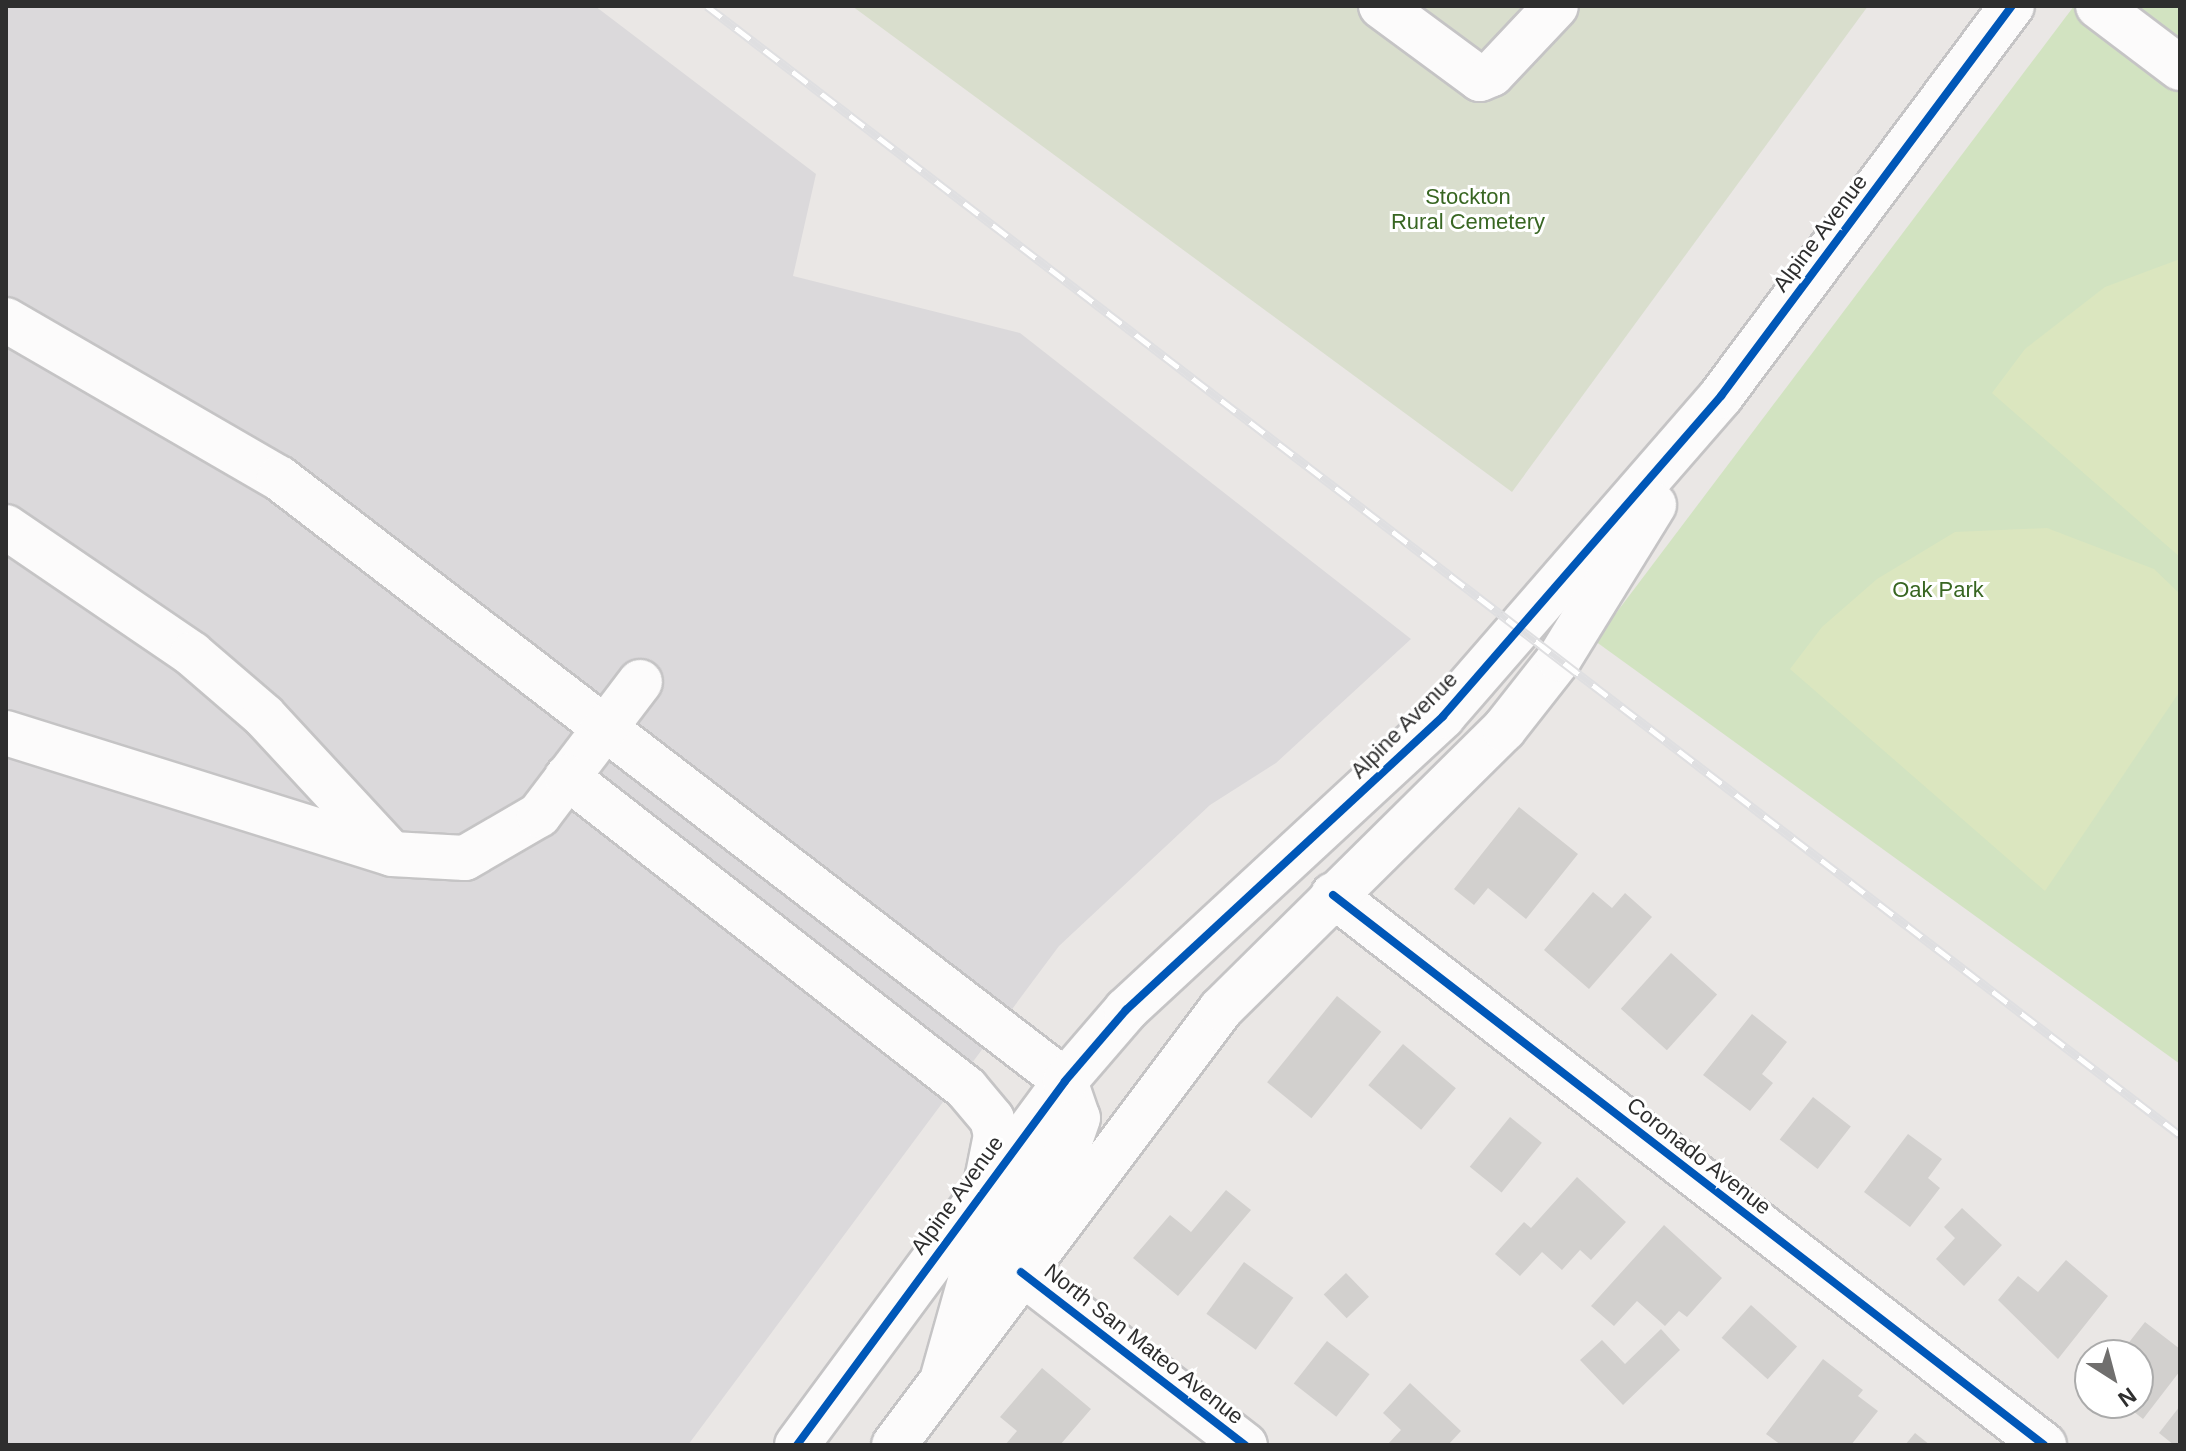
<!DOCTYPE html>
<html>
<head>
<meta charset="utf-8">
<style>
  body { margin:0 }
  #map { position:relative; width:2186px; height:1451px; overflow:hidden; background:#eae7e5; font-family:Arial,sans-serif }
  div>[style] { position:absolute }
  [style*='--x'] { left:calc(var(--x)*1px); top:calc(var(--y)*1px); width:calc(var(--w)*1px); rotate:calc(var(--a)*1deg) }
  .industrial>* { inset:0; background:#dbd9db }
  .green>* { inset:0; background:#d2e3c1 }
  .cemetery>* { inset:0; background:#d9decd }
  .pitch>* { inset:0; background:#dbe6bf }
  .building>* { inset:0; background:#d2d0ce; transform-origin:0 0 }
  .roads { filter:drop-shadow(2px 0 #c5c4c5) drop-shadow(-2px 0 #c5c4c5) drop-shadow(0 2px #c5c4c5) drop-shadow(0 -2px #c5c4c5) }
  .minor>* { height:44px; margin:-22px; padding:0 22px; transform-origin:22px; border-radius:22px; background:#fcfbfb }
  .rail>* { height:9px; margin-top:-4.5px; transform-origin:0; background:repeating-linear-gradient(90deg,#fff 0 18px,#dfdfe1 0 36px); box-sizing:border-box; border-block:2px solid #dfdfe1 }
  .cycleway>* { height:8px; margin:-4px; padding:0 4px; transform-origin:4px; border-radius:4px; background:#0057b8 }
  span { translate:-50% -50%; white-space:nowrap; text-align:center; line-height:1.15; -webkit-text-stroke:6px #fff; paint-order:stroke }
  .park-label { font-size:22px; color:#386622 }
  .street-label { font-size:22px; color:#2e2e2e }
  .frame { position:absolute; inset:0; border:8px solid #2e2e2e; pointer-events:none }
  .north { position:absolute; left:2074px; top:1339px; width:80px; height:80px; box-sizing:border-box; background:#fff; border:2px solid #ababab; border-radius:50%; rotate:144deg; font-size:22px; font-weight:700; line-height:32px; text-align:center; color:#2e2e2e }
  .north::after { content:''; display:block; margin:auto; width:28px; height:36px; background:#706f6e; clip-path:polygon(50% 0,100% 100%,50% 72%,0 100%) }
</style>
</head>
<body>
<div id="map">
  <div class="industrial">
    <div style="clip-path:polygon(6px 6px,595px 6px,816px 174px,793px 276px,1020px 333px,1411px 639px,1276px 763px,1210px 805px,1059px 946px,688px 1445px,6px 1445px)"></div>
  </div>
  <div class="green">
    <div style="clip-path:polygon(2074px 6px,2180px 6px,2180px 1064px,1595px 641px)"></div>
  </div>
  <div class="cemetery">
    <div style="clip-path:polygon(852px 6px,1868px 6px,1512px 492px)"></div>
  </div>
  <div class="pitch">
    <div style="clip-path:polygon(2180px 259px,2180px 557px,1992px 393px,2025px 349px,2105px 287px)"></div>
    <div style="clip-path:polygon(2047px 528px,2154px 569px,2180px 594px,2180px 691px,2045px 891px,1790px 669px,1822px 627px,1877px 579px,1955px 532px)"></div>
  </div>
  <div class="building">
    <div style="clip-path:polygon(1519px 807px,1578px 854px,1526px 919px,1488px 888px,1474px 905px,1454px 889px)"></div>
    <div style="clip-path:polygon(1593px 892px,1612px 908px,1625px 893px,1652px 917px,1589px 989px,1544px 950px)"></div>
    <div style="left:1671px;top:953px;width:62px;height:75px;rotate:42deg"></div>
    <div style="left:1337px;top:996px;width:57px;height:111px;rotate:39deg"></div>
    <div style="clip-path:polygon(1752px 1014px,1787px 1042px,1762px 1074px,1773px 1083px,1750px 1111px,1703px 1075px)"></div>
    <div style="left:1403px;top:1044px;width:69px;height:54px;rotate:40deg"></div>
    <div style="left:1813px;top:1097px;width:48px;height:54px;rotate:38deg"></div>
    <div style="left:1510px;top:1117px;width:41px;height:64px;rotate:39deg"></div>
    <div style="clip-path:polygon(1908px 1134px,1942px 1159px,1928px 1178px,1940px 1188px,1910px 1227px,1864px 1192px)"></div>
    <div style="clip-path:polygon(1577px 1177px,1626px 1222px,1591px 1260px,1580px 1250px,1562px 1270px,1542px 1252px,1520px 1276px,1495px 1254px,1524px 1222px,1531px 1228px)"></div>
    <div style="clip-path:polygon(1226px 1190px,1251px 1210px,1178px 1296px,1133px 1258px,1170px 1215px,1191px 1232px)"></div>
    <div style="clip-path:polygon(1962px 1208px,2002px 1245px,1964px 1286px,1936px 1259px,1955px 1238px,1944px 1227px)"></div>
    <div style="clip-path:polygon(1664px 1225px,1722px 1278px,1687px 1317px,1679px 1311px,1665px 1326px,1637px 1301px,1614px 1326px,1591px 1306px)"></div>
    <div style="clip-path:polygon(2066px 1260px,2108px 1296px,2058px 1359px,1998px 1300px,2018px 1276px,2038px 1292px)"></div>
    <div style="left:1244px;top:1262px;width:61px;height:64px;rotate:36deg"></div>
    <div style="left:1346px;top:1273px;width:33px;height:31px;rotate:46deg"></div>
    <div style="left:1751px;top:1305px;width:62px;height:44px;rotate:42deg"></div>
    <div style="clip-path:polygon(2145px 1322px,2180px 1349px,2180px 1371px,2143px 1419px,2123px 1403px,2138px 1403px,2138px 1355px,2119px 1355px)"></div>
    <div style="clip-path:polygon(1661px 1329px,1680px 1350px,1623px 1405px,1580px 1360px,1602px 1340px,1625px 1364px)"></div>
    <div style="left:1327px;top:1341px;width:54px;height:54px;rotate:38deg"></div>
    <div style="clip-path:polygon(1823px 1359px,1863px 1390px,1858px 1396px,1878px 1411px,1851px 1445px,1781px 1445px,1766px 1434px)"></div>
    <div style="clip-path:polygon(1042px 1368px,1091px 1409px,1060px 1445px,1005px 1445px,1017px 1431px,1000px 1417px)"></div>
    <div style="clip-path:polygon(1410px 1383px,1461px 1431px,1448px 1445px,1387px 1445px,1401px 1430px,1383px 1413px)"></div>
    <div style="clip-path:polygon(2180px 1406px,2180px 1445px,2174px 1445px,2159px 1433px)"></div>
    <div style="clip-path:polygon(1915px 1433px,1930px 1445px,1905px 1445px)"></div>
  </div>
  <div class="roads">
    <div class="minor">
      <div style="--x:1381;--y:6;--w:123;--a:36.4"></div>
      <div style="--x:1480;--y:79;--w:13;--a:-23"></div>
      <div style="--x:1492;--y:74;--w:93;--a:-46.7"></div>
      <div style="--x:2098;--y:6;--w:103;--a:37.1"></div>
      <div style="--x:6;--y:320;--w:315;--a:30.1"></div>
      <div style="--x:279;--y:478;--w:991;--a:37.49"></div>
      <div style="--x:1065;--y:1081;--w:39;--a:71"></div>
      <div style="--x:1078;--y:1118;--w:21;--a:109"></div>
      <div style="--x:1071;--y:1138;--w:175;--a:125.2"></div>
      <div style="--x:970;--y:1281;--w:100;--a:105.7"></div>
      <div style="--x:6;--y:527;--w:225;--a:34.3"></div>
      <div style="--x:192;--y:654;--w:95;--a:40.7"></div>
      <div style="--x:264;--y:716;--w:185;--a:47.2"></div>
      <div style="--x:6;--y:733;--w:405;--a:17.4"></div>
      <div style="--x:392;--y:854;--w:73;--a:3.1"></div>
      <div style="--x:465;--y:858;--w:86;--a:-30.2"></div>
      <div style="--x:539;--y:815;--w:167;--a:-52.8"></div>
      <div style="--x:567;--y:777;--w:506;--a:37.93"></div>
      <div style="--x:966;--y:1088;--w:40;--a:50"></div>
      <div style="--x:992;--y:1119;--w:16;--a:76"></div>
      <div style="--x:996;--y:1135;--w:46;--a:101.3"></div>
      <div style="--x:1333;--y:895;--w:899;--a:37.72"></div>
      <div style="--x:1021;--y:1272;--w:283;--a:37.7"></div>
      <div style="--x:797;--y:1445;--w:452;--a:-53.6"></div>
      <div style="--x:1065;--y:1081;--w:94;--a:-49.3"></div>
      <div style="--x:1126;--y:1010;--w:432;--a:-42.8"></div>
      <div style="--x:1443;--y:716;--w:424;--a:-49"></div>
      <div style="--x:1721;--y:396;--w:487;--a:-53.3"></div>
      <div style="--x:894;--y:1445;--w:545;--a:-53.13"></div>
      <div style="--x:1221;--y:1009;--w:398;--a:-44.7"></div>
      <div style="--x:1504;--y:729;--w:89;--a:-51.8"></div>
      <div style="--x:1559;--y:659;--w:181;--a:-58.3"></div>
    </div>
  </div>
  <div class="rail">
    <div style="--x:707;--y:6;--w:1856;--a:37.47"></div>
  </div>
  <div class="cycleway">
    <div style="--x:1333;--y:895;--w:899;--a:37.72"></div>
    <div style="--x:1021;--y:1272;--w:283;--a:37.7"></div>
    <div style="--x:797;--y:1445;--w:452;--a:-53.6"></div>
    <div style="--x:1065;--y:1081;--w:94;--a:-49.3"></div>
    <div style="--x:1126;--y:1010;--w:432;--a:-42.8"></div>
    <div style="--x:1443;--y:716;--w:424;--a:-49"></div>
    <div style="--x:1721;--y:396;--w:487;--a:-53.3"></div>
  </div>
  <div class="park-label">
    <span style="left:1468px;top:209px">Stockton<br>Rural Cemetery</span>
    <span style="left:1938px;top:590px">Oak Park</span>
  </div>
  <div class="street-label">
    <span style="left:1820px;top:233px;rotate:-53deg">Alpine Avenue</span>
    <span style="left:1404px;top:725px;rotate:-45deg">Alpine Avenue</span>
    <span style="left:1699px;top:1156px;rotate:38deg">Coronado Avenue</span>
    <span style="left:957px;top:1195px;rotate:-54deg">Alpine Avenue</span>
    <span style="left:1144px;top:1344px;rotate:38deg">North San Mateo Avenue</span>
  </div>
  <div class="frame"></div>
  <div class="north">N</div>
</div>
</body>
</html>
